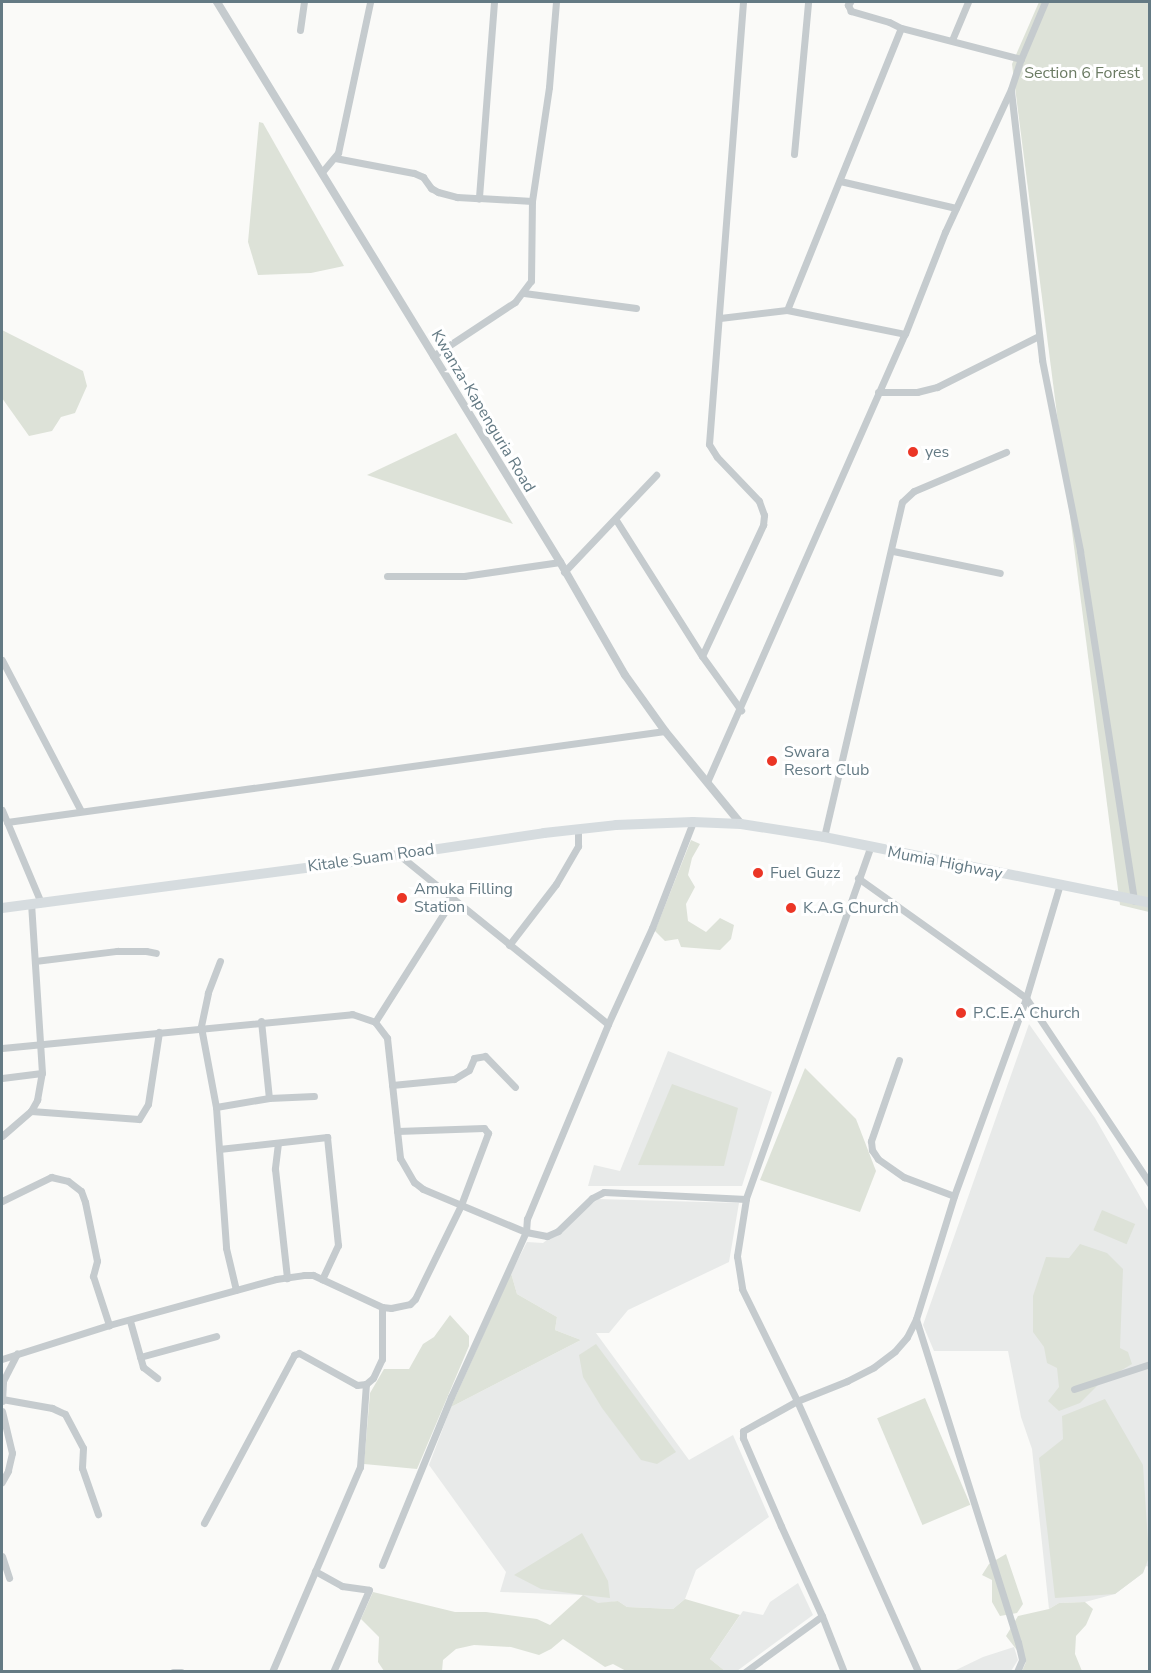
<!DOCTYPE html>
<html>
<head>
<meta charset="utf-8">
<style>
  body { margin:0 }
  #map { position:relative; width:1151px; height:1673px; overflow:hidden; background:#fafaf8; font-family:"Nunito Sans",sans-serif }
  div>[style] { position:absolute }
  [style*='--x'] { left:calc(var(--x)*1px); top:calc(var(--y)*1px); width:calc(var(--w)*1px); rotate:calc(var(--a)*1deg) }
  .built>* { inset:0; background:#e8eae9 }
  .green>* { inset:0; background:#dde2d8; transform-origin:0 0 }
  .minor>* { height:7px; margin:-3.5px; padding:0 3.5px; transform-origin:3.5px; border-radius:3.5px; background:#c5cbce }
  .tertiary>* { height:8px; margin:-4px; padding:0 4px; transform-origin:4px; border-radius:4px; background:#c5cbce }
  .trunk>* { height:10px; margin:-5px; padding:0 5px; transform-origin:5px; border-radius:5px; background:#d6dcdf }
  .dots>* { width:16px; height:16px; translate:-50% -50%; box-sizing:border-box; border:3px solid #fff; border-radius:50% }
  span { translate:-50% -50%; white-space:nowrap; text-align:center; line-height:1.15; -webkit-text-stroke:6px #fff; paint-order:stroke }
  .park-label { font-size:16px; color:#6b7b63 }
  .street-label { font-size:16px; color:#647a84 }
  .poi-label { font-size:16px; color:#647a84 }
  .left { translate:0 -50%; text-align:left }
  .frame { position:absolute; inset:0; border:3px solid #647a84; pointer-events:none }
</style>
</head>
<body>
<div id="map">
  <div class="built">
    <div style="clip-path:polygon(1029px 1024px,1095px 1118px,1149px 1212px,1150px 1567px,1146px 1566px,1143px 1573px,1115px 1594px,1085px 1602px,1059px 1603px,1049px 1609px,1032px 1449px,1021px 1417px,1008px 1351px,934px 1351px,923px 1325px)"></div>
    <div style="clip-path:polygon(668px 1051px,772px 1092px,742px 1186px,588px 1186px,594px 1165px,620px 1171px)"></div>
    <div style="clip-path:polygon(598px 1199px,739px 1203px,729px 1262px,628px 1310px,609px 1333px,596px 1333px,689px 1460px,733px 1435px,769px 1517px,696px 1570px,685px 1599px,673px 1609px,627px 1607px,618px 1601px,598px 1604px,582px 1595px,500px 1592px,506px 1572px,429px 1465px,451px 1407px,581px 1340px,555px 1330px,557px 1317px,517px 1294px,511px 1273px,527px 1242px,543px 1243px)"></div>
    <div style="clip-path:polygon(798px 1583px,813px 1615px,737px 1671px,725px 1671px,710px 1659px,743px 1611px,763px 1615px,770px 1602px)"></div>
    <div style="clip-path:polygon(1014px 1647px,1018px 1660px,1011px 1671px,954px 1671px,983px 1657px)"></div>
  </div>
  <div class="green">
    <div style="clip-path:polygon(1039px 2px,1149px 2px,1149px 912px,1120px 905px,1012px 64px)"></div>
    <div style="clip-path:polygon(259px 122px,263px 123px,344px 266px,311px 273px,258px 275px,248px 242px)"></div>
    <div style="clip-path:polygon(2px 330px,83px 371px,87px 386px,75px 413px,61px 417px,52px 431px,29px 436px,2px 398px)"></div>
    <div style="clip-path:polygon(456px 433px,513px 524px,367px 475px)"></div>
    <div style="clip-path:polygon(691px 840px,700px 844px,692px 858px,688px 875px,695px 887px,686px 904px,688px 921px,706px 932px,720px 918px,734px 925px,731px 939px,720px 950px,681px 947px,678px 939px,665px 941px,655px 931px)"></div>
    <div style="clip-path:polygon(805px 1068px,856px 1119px,876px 1171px,860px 1212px,760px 1180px)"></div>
    <div style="clip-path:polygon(672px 1084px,738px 1108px,724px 1166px,638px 1165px)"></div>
    <div style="left:1102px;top:1210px;width:36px;height:22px;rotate:23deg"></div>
    <div style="clip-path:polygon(1080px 1244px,1107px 1253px,1123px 1269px,1120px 1348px,1128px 1352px,1132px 1364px,1100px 1383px,1080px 1403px,1059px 1411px,1048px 1401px,1059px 1387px,1057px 1368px,1047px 1363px,1044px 1347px,1033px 1332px,1033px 1296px,1046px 1257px,1069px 1258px)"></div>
    <div style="clip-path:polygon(511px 1273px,517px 1294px,557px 1317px,555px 1330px,581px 1340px,451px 1407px)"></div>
    <div style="clip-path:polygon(450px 1315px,469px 1336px,469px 1346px,417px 1469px,364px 1464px,370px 1393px,384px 1369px,409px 1369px,423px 1344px,434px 1337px)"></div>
    <div style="clip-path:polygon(596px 1344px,676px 1452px,657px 1464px,641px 1460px,602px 1408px,583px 1377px,579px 1355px)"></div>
    <div style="left:925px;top:1398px;width:116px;height:52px;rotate:67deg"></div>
    <div style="clip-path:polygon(1105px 1399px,1143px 1465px,1149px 1557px,1143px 1573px,1115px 1594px,1055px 1598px,1039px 1458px,1063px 1439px,1062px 1416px)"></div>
    <div style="clip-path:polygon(582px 1533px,608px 1581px,610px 1598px,583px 1595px,598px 1603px,618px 1601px,627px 1607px,673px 1609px,685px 1599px,740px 1615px,710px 1659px,725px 1671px,628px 1672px,613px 1664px,605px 1667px,563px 1639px,551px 1649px,539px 1655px,511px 1647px,474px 1645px,456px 1649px,443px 1660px,442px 1671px,384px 1671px,378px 1662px,379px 1637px,361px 1619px,373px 1592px,455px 1612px,486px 1612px,537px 1619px,550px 1625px,583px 1595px,541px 1589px,514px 1575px)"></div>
    <div style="clip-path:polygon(1006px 1554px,1023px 1604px,1017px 1613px,1000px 1616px,992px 1602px,992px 1580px,982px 1575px,989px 1564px)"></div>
    <div style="clip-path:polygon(1085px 1602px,1093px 1609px,1086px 1625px,1076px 1636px,1075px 1654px,1082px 1671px,1022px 1671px,1026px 1662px,1006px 1636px,1018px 1616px,1049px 1609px,1059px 1603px)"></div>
  </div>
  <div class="minor">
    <div style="--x:494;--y:2;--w:197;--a:94.4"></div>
    <div style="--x:479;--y:198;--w:53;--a:3.2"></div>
    <div style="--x:300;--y:30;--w:28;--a:-82"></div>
    <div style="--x:952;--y:40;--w:41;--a:-67.2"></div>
    <div style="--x:1021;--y:59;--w:62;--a:-67.2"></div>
    <div style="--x:1011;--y:91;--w:271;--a:83.4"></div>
    <div style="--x:1042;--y:360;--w:195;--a:78.7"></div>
    <div style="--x:1080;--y:551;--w:354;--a:81.2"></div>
    <div style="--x:794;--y:154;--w:153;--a:-84.7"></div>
    <div style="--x:335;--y:158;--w:80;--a:10.8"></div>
    <div style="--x:414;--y:173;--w:10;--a:24"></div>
    <div style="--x:423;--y:177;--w:14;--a:54"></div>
    <div style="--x:431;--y:188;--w:8;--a:30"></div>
    <div style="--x:438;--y:192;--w:20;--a:15"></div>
    <div style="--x:457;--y:197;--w:22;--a:3"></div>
    <div style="--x:322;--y:172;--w:25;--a:-50"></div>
    <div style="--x:338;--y:153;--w:154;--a:-78"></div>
    <div style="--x:840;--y:181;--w:119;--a:13.1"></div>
    <div style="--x:524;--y:293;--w:113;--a:7.6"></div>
    <div style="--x:787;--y:310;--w:304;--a:-68"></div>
    <div style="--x:720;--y:318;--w:67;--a:-6.8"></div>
    <div style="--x:787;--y:310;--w:120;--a:11.5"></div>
    <div style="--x:433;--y:356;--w:98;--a:-33.4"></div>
    <div style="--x:515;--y:302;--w:26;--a:-53"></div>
    <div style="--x:531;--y:281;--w:80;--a:-89.3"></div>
    <div style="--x:532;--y:201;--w:115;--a:-81.5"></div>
    <div style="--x:549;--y:87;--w:85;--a:-85.3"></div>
    <div style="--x:878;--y:392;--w:39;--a:0"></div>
    <div style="--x:917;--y:392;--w:21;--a:-14"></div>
    <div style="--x:937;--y:387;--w:114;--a:-26.6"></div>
    <div style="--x:616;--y:520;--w:161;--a:57.7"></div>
    <div style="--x:702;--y:656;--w:67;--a:54.2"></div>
    <div style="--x:893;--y:551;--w:109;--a:11.6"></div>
    <div style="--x:564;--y:572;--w:134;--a:-46.5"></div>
    <div style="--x:387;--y:576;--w:77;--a:0"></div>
    <div style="--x:464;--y:576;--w:97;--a:-8.3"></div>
    <div style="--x:702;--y:656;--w:145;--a:-65"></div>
    <div style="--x:763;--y:525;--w:10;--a:-84"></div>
    <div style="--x:764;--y:515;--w:15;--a:-110"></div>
    <div style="--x:759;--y:501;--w:61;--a:-133.7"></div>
    <div style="--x:717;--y:457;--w:15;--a:-122"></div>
    <div style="--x:709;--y:444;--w:443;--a:-85.6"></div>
    <div style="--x:2;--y:660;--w:170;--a:62.4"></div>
    <div style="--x:707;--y:782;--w:490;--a:-66.2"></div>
    <div style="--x:905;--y:334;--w:110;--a:-68.6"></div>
    <div style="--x:945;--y:232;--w:157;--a:-65.2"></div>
    <div style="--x:1011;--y:89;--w:32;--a:-72"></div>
    <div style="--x:1021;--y:59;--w:124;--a:-165.5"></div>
    <div style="--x:901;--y:28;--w:13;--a:-153"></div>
    <div style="--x:889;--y:22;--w:40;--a:-164"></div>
    <div style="--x:851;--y:11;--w:7;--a:-117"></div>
    <div style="--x:848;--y:5;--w:4;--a:-56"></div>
    <div style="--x:2;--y:810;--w:101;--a:67.2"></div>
    <div style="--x:7;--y:822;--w:664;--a:-7.87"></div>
    <div style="--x:824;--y:837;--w:344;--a:-76.9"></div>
    <div style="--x:902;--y:502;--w:16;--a:-43"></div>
    <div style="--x:914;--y:491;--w:100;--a:-23"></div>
    <div style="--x:870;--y:848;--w:372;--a:109.5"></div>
    <div style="--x:746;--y:1199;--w:58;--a:99"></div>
    <div style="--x:737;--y:1256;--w:33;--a:81"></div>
    <div style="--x:742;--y:1289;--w:125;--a:63.8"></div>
    <div style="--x:797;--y:1401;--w:297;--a:65.9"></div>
    <div style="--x:398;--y:854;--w:270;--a:39"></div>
    <div style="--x:858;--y:878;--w:206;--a:35.5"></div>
    <div style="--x:1026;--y:998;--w:224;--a:56.3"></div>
    <div style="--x:509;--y:945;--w:77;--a:-52.4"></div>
    <div style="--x:556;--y:884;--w:44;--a:-59.9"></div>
    <div style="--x:578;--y:846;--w:17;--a:-90"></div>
    <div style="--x:35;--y:961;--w:83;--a:-7"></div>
    <div style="--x:117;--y:951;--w:29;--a:0"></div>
    <div style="--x:146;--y:951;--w:10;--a:11"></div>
    <div style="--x:220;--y:961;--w:34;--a:111"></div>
    <div style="--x:208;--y:993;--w:35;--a:102"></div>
    <div style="--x:201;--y:1027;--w:81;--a:79.4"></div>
    <div style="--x:216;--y:1107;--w:141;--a:85.9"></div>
    <div style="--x:226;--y:1248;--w:43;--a:76.6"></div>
    <div style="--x:261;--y:1021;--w:77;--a:84.1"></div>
    <div style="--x:375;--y:1022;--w:144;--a:-57.7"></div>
    <div style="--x:2;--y:1048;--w:352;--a:-5.5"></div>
    <div style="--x:352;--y:1014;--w:24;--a:19"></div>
    <div style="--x:375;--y:1022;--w:20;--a:53"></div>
    <div style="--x:387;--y:1038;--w:121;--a:83.8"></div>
    <div style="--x:400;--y:1158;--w:28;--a:60"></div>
    <div style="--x:414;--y:1182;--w:11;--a:38"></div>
    <div style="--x:423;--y:1189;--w:112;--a:22.7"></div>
    <div style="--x:526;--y:1232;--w:21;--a:11"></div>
    <div style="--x:547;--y:1236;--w:12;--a:-24"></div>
    <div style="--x:558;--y:1231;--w:47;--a:-44.1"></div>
    <div style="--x:592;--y:1198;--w:13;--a:-27"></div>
    <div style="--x:604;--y:1192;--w:142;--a:2.8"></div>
    <div style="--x:899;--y:1060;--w:86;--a:109.1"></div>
    <div style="--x:871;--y:1141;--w:9;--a:84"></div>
    <div style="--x:872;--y:1150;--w:11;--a:56"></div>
    <div style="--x:878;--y:1159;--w:32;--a:35"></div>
    <div style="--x:904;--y:1177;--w:53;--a:20.8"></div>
    <div style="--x:2;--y:1078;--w:40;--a:-7.1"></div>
    <div style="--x:392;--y:1085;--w:62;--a:-5.5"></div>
    <div style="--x:454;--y:1079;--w:17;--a:-31"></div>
    <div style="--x:469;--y:1070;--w:13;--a:-67"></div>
    <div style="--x:474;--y:1058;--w:11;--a:-10"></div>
    <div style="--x:485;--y:1056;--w:43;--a:45.9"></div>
    <div style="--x:216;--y:1107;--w:54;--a:-9.6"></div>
    <div style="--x:269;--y:1098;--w:45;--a:-2.5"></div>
    <div style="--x:31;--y:1111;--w:108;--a:4.2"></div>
    <div style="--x:139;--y:1119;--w:17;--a:-59"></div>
    <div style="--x:148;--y:1104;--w:73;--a:-81.3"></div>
    <div style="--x:2;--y:1136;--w:38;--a:-41"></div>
    <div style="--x:31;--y:1111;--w:13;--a:-61"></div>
    <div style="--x:37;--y:1100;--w:27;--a:-80"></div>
    <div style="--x:42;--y:1073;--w:168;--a:-93.7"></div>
    <div style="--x:278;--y:1143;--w:26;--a:97"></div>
    <div style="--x:275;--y:1169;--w:110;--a:83.7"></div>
    <div style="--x:219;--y:1149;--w:109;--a:-6.3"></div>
    <div style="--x:327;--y:1137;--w:109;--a:84.2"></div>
    <div style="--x:338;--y:1245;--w:38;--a:115"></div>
    <div style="--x:2;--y:1201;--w:55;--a:-26.1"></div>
    <div style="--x:51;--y:1177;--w:17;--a:13"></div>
    <div style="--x:68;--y:1181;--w:16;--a:38"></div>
    <div style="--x:81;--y:1191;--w:12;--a:70"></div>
    <div style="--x:85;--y:1202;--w:60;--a:78.5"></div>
    <div style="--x:97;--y:1261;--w:16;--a:105"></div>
    <div style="--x:93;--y:1276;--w:52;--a:71.9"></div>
    <div style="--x:916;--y:1319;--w:339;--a:72.5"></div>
    <div style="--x:1018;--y:1642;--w:18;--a:77"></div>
    <div style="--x:1022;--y:1660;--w:13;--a:113"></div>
    <div style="--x:130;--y:1321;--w:48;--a:74.2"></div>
    <div style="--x:143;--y:1367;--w:18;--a:38"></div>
    <div style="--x:140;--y:1357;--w:79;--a:-15.4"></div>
    <div style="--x:2;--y:1359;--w:112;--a:-17.6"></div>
    <div style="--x:109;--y:1325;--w:173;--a:-15.4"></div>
    <div style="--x:276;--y:1279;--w:28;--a:-8"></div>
    <div style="--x:304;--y:1275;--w:9;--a:0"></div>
    <div style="--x:313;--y:1275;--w:76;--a:24.9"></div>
    <div style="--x:382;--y:1307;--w:9;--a:6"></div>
    <div style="--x:391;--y:1308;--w:19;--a:-12"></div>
    <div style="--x:410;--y:1304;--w:7;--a:-45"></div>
    <div style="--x:415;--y:1299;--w:105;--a:-63.9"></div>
    <div style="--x:461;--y:1205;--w:77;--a:-69.4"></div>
    <div style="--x:488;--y:1133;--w:6;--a:-129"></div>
    <div style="--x:484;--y:1128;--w:87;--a:178"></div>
    <div style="--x:1074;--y:1389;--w:80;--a:-18.2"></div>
    <div style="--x:2;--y:1399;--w:51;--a:10.2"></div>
    <div style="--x:52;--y:1408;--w:14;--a:25"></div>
    <div style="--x:65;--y:1414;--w:38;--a:62"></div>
    <div style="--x:83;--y:1448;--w:20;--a:93"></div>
    <div style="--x:82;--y:1468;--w:49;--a:70.8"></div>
    <div style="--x:2;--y:1401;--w:20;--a:-87"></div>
    <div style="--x:3;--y:1381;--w:31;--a:-63"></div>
    <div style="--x:2;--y:1411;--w:43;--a:76.6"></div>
    <div style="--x:12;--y:1453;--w:18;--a:103"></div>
    <div style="--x:8;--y:1471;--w:13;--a:119"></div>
    <div style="--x:204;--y:1523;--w:191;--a:-61.8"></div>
    <div style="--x:294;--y:1355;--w:5;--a:-22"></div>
    <div style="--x:299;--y:1353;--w:66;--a:28.9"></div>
    <div style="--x:357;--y:1385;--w:9;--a:-6"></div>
    <div style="--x:366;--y:1384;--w:9;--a:-41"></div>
    <div style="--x:373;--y:1378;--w:21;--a:-65"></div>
    <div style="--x:382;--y:1359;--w:52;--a:-90"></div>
    <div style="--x:2;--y:1556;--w:23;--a:72"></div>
    <div style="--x:382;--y:1565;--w:182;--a:-67.7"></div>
    <div style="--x:451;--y:1397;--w:181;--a:-65.6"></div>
    <div style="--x:526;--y:1232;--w:13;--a:-86"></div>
    <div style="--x:527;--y:1219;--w:211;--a:-67.4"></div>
    <div style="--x:608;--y:1024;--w:106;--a:-65.4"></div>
    <div style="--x:652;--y:928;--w:114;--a:-68.9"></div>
    <div style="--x:315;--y:1571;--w:31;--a:29"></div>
    <div style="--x:342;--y:1586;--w:27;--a:8"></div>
    <div style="--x:369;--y:1590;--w:90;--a:113.7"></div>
    <div style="--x:822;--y:1616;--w:60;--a:68.6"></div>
    <div style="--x:173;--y:1672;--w:8;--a:0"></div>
    <div style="--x:272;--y:1672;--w:223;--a:-66.8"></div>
    <div style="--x:360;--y:1467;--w:83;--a:-85.9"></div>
    <div style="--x:745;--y:1672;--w:95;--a:-36"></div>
    <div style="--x:822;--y:1616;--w:99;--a:-114.5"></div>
    <div style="--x:781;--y:1526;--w:96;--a:-113.4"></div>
    <div style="--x:743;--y:1438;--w:7;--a:-90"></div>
    <div style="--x:743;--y:1431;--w:62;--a:-29.1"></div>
    <div style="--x:797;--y:1401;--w:54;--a:-21.8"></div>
    <div style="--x:847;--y:1381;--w:30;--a:-27"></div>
    <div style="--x:874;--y:1367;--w:26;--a:-37"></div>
    <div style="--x:895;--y:1351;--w:18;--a:-49"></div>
    <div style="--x:907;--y:1337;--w:20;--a:-63"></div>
    <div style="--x:916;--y:1319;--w:129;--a:-72.8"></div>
    <div style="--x:954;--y:1196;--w:211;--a:-70"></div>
    <div style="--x:1026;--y:998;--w:116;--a:-73.4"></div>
  </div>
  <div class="tertiary">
    <div style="--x:217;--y:2;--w:657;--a:58.51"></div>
    <div style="--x:560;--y:562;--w:130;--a:60.1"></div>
    <div style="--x:625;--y:675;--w:69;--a:54.5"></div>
    <div style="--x:665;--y:731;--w:120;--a:50.7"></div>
  </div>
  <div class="trunk">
    <div style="--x:2;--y:908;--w:352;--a:-7.5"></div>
    <div style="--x:351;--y:862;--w:195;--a:-8.5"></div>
    <div style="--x:544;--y:833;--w:72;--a:-6.3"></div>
    <div style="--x:616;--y:825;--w:77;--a:-2.2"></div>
    <div style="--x:693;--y:822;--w:48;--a:2.4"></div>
    <div style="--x:741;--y:824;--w:84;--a:8.9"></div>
    <div style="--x:824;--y:837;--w:333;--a:11.4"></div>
  </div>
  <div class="dots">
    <div style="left:913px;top:452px;background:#eb3626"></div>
    <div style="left:772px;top:761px;background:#eb3626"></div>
    <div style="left:758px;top:873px;background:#eb3626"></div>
    <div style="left:402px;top:898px;background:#eb3626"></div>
    <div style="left:791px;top:908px;background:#eb3626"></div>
    <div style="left:961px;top:1013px;background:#eb3626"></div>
  </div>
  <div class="park-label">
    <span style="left:1082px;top:73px">Section 6 Forest</span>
  </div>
  <div class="street-label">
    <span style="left:483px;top:411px;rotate:59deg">Kwanza-Kapenguria Road</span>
    <span style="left:371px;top:858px;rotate:-8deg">Kitale Suam Road</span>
    <span style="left:945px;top:863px;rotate:11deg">Mumia Highway</span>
  </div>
  <div class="poi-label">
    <span class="left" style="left:925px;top:452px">yes</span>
    <span class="left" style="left:784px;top:761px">Swara<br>Resort Club</span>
    <span class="left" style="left:770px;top:873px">Fuel Guzz</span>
    <span class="left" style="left:414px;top:898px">Amuka Filling<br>Station</span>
    <span class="left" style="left:803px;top:908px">K.A.G Church</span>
    <span class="left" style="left:973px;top:1013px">P.C.E.A Church</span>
  </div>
  <div class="frame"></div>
</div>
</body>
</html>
